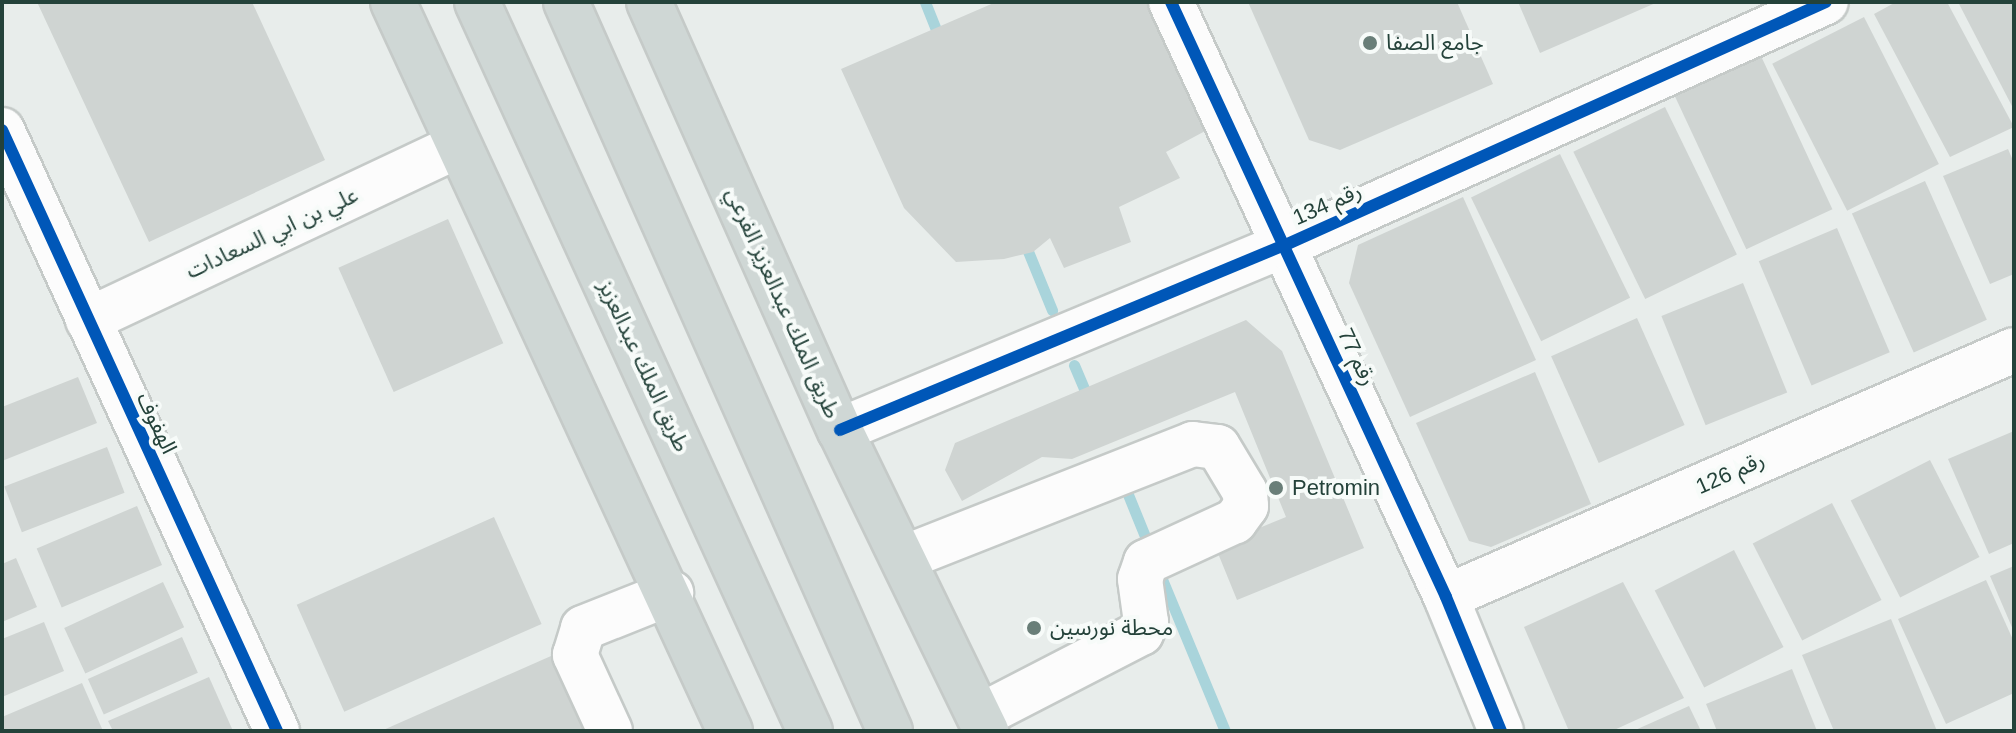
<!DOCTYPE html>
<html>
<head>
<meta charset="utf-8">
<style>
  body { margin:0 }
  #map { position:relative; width:2016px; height:733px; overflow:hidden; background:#e8edeb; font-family:Helvetica,"Noto Sans Arabic",sans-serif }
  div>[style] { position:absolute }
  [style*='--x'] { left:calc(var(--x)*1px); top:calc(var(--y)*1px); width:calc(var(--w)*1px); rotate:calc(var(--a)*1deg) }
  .stream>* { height:11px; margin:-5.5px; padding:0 5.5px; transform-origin:5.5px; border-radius:5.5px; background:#a9d4db }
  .building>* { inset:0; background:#cfd4d2; transform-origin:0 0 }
  .roads { filter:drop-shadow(2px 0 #c5cac8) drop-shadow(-2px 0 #c5cac8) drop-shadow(0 2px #c5cac8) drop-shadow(0 -2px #c5cac8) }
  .minor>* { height:44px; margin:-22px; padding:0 22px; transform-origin:22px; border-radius:22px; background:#fcfcfc }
  .major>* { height:44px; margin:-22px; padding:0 22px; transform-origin:22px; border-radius:22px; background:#cfd7d5 }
  .cycleway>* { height:12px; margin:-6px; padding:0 6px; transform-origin:6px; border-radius:6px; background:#0057b8 }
  .dots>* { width:22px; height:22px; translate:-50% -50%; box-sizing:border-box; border:4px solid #f7fbf9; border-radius:50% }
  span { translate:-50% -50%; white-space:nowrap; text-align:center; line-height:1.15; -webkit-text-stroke:8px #f7fbf9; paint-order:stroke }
  .poi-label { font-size:22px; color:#24423a }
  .left { translate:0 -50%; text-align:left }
  .street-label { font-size:22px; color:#24423a }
  .frame { position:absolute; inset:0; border:4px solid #24423a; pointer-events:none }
</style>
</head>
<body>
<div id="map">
  <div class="stream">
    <div style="--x:925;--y:2;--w:43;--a:68.2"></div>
    <div style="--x:1023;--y:239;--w:77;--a:67.8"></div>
    <div style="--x:1074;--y:365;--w:39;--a:67"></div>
    <div style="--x:1127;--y:492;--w:64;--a:67.9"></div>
    <div style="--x:1157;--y:567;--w:178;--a:67.5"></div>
  </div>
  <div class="building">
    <div style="clip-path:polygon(37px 2px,252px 2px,325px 160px,149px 242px)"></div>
    <div style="clip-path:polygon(996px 2px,1149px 2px,1207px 130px,1166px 152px,1180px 178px,1119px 207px,1131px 242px,1064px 268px,1050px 238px,1033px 252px,1004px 259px,956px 262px,904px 208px,841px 69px)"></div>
    <div style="clip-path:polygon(1248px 2px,1457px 2px,1493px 84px,1340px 150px,1309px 140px)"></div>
    <div style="clip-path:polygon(1518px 2px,1658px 2px,1540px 53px)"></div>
    <div style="clip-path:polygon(1896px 2px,1947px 2px,2014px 127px,1950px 157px,1874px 14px)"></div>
    <div style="clip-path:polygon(1958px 2px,2014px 2px,2014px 110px)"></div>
    <div style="left:1864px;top:17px;width:165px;height:103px;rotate:63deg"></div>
    <div style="left:1761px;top:56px;width:169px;height:95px;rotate:65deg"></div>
    <div style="left:1665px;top:107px;width:164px;height:102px;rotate:64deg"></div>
    <div style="clip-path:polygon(2008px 149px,2014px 163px,2014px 274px,1990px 284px,1943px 176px)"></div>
    <div style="left:1560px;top:154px;width:160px;height:99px;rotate:64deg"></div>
    <div style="left:1925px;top:181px;width:152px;height:80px;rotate:66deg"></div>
    <div style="clip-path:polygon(1463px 197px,1536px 360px,1410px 417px,1349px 283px,1358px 245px)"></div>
    <div style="left:448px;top:219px;width:136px;height:120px;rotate:66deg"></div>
    <div style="left:1837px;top:228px;width:135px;height:85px;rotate:67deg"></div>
    <div style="left:1743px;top:283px;width:118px;height:88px;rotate:68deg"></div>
    <div style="left:1637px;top:318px;width:117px;height:94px;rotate:66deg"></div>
    <div style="clip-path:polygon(1246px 320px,1282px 351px,1364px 548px,1237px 600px,1215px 546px,1286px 517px,1235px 392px,1072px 459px,1042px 457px,962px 501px,945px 470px,955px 443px)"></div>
    <div style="clip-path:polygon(1535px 372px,1591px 504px,1491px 547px,1469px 541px,1416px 423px)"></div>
    <div style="clip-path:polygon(78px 377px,97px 423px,2px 461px,2px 407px)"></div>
    <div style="clip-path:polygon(2014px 431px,2014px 543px,1989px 554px,1948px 459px)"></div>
    <div style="left:107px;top:447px;width:49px;height:110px;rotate:69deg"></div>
    <div style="left:1930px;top:460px;width:109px;height:89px;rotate:63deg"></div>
    <div style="left:1832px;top:503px;width:109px;height:89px;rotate:63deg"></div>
    <div style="left:137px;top:506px;width:64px;height:109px;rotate:67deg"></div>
    <div style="left:494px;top:517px;width:117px;height:216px;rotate:66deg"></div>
    <div style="left:1734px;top:550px;width:109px;height:89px;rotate:63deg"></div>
    <div style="clip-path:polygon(16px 558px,37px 607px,2px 622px,2px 564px)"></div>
    <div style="clip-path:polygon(2014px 566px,2014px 632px,1990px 576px)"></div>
    <div style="clip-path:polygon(1986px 580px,2014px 642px,2014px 693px,1946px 724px,1898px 619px)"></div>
    <div style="left:163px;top:582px;width:50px;height:109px;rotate:65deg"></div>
    <div style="clip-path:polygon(1623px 582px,1684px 698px,1612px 731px,1569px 731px,1524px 627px)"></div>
    <div style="clip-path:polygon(1891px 619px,1937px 731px,1834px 731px,1802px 655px)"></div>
    <div style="clip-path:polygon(44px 622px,64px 671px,2px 697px,2px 639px)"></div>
    <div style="left:182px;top:637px;width:39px;height:103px;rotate:66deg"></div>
    <div style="clip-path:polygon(551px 656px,585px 731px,381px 731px)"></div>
    <div style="clip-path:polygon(1792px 669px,1817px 731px,1717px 731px,1706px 704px)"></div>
    <div style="clip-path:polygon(209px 677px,233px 731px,113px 731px,108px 721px)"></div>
    <div style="clip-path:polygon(82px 683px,103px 731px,2px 731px,2px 717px)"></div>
    <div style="clip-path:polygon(1689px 706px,1701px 731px,1633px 731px)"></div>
  </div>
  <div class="roads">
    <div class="minor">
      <div style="--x:1171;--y:2;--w:655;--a:65.19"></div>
      <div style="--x:1446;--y:597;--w:145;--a:67.7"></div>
      <div style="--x:2;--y:130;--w:661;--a:65.41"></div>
      <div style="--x:88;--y:320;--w:408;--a:-25.2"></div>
      <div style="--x:840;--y:430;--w:480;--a:-22.6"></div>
      <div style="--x:1283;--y:246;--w:595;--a:-24.2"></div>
      <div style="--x:906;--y:557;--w:308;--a:-21.5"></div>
      <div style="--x:1193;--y:444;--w:25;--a:7"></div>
      <div style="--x:1218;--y:447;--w:52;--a:59"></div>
      <div style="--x:1245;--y:492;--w:14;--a:86"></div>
      <div style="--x:1246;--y:506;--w:19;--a:126"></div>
      <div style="--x:1235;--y:521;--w:98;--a:155.3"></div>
      <div style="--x:1146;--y:562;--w:18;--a:109"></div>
      <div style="--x:1140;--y:579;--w:43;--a:82.1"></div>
      <div style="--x:1146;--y:622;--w:12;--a:114"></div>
      <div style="--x:1141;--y:633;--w:181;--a:152.7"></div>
      <div style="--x:1446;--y:597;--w:619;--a:-23.5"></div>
      <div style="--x:610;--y:731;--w:84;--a:-114.7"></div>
      <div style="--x:575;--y:655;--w:28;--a:-73"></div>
      <div style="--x:583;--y:628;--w:95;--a:-21.7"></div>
    </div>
    <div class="major">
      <div style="--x:393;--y:2;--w:803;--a:65.19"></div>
      <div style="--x:477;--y:2;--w:801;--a:65.45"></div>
      <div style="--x:566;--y:2;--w:798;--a:66.04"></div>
      <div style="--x:649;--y:2;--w:469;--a:66"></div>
      <div style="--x:840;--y:430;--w:335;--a:64.1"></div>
    </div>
  </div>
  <div class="cycleway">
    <div style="--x:1171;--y:2;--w:655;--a:65.19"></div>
    <div style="--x:1446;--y:597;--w:145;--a:67.7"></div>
    <div style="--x:2;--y:130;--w:661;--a:65.41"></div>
    <div style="--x:840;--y:430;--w:480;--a:-22.6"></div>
    <div style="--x:1283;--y:246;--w:595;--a:-24.2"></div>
  </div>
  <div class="dots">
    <div style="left:1370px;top:43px;background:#697e78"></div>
    <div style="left:1276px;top:488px;background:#697e78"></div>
    <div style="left:1034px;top:628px;background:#697e78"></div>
  </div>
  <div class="poi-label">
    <span class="left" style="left:1386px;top:43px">جامع الصفا</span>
    <span class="left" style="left:1292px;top:488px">Petromin</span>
    <span class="left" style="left:1050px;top:628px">محطة نورسين</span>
  </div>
  <div class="street-label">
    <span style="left:1327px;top:204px;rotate:-24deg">رقم 134</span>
    <span style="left:272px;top:233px;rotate:-25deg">علي بن ابي السعادات</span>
    <span style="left:783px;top:303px;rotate:66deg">طريق الملك عبدالعزيز الفرعي</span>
    <span style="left:1357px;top:357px;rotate:65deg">رقم 77</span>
    <span style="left:644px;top:366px;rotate:65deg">طريق الملك عبدالعزيز</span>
    <span style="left:157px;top:423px;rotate:65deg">الهفوف</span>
    <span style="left:1730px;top:473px;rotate:-24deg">رقم 126</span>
  </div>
  <div class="frame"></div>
</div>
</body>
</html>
